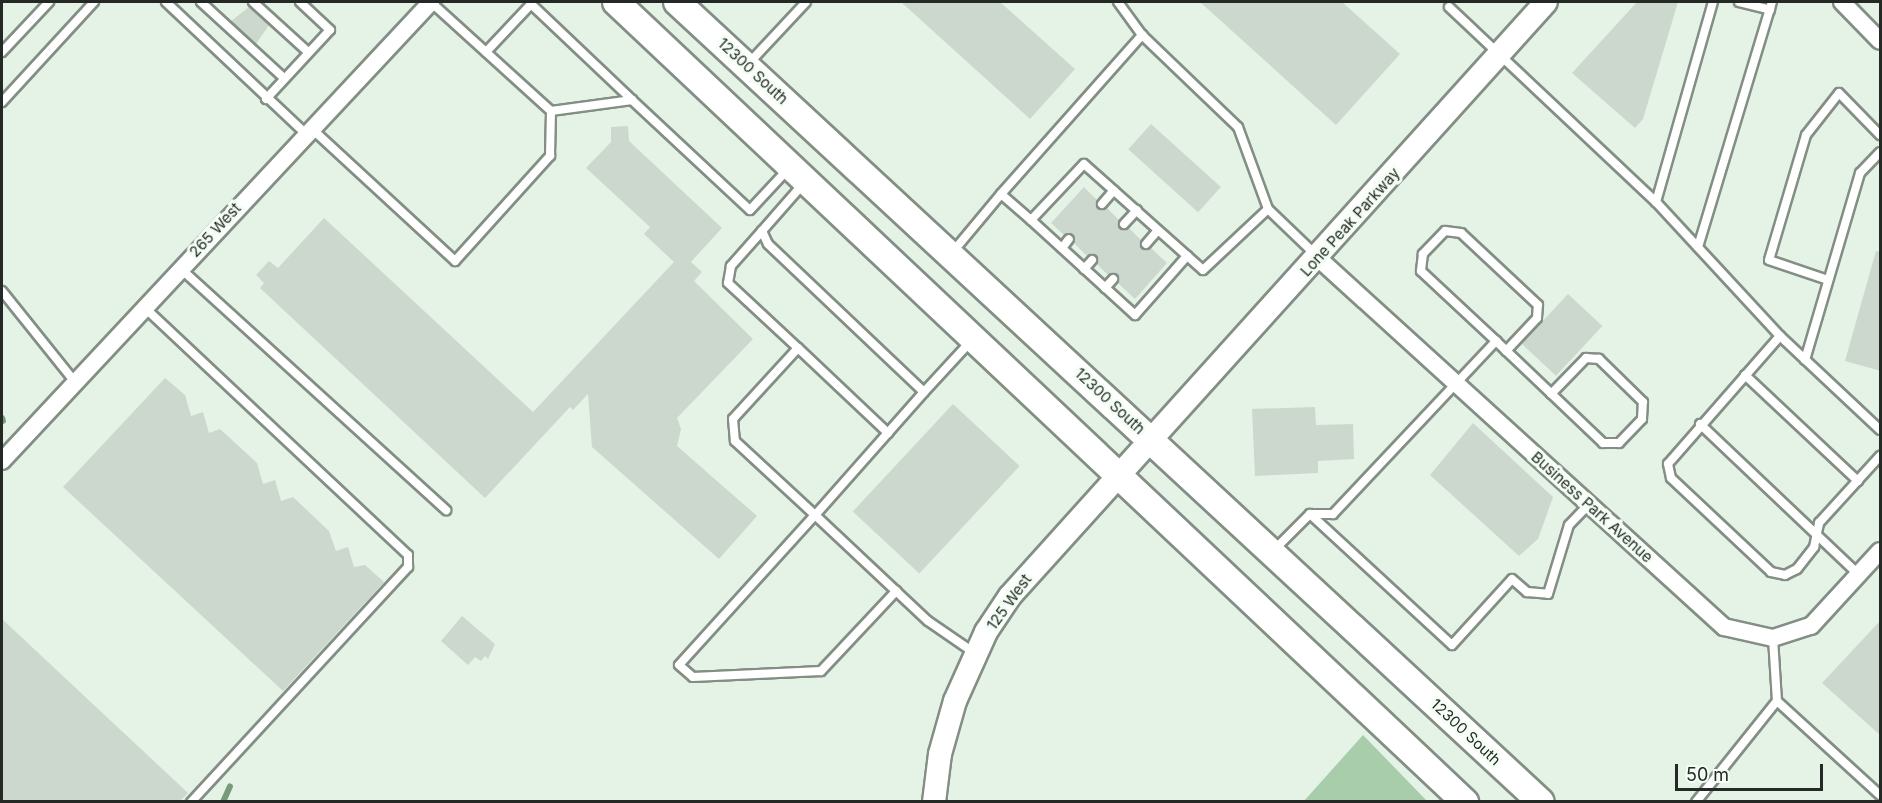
<!DOCTYPE html>
<html>
<head>
<meta charset="utf-8">
<style>
  body { margin:0 }
  #map { position:relative; width:1882px; height:803px; overflow:hidden; background:#e5f2e6; font-family:Inter,sans-serif }
  div>[style] { position:absolute }
  [style*='--x'] { left:calc(var(--x)*1px); top:calc(var(--y)*1px); width:calc(var(--w)*1px); rotate:calc(var(--a)*1deg) }
  .green>* { inset:0; background:#a7cdab }
  .stream>* { height:6px; margin:-3px; padding:0 3px; transform-origin:3px; border-radius:3px; background:#769b7a }
  .building>* { inset:0; background:#ccd8cd; transform-origin:0 0 }
  .roads { filter:drop-shadow(2px 0 #838e84) drop-shadow(-2px 0 #838e84) drop-shadow(0 2px #838e84) drop-shadow(0 -2px #838e84) }
  .lane>* { height:8px; margin:-4px; padding:0 4px; transform-origin:4px; border-radius:4px; background:#fff }
  .street>* { height:16px; margin:-8px; padding:0 8px; transform-origin:8px; border-radius:8px; background:#fff }
  .secondary>* { height:22px; margin:-11px; padding:0 11px; transform-origin:11px; border-radius:11px; background:#fff }
  .primary>* { height:26px; margin:-13px; padding:0 13px; transform-origin:13px; border-radius:13px; background:#fff }
  span { translate:-50% -50%; white-space:nowrap; text-align:center; line-height:1.15; -webkit-text-stroke:6px #f4fef5; paint-order:stroke }
  .street-label { font-size:15px; color:#242925 }
  .frame { position:absolute; inset:0; border:3px solid #242925; pointer-events:none }
  .scale { position:absolute; left:1675px; top:764px; width:148px; height:27px; box-sizing:border-box; border:3px solid #242925; border-top:0; padding-left:8px; font-size:18px; line-height:21px; white-space:nowrap; color:#242925; -webkit-text-stroke:4px #f4fef5; paint-order:stroke }
</style>
</head>
<body>
<div id="map">
  <div class="green">
    <div style="clip-path:polygon(1363px 735px,1427px 801px,1304px 801px)"></div>
  </div>
  <div class="stream">
    <div style="--x:2;--y:418;--w:3;--a:72"></div>
    <div style="--x:223;--y:802;--w:17;--a:-66"></div>
  </div>
  <div class="building">
    <div style="clip-path:polygon(901px 2px,1000px 2px,1075px 69px,1030px 119px)"></div>
    <div style="clip-path:polygon(1200px 2px,1342px 2px,1400px 54px,1336px 125px)"></div>
    <div style="clip-path:polygon(1637px 2px,1678px 2px,1643px 119px,1635px 128px,1572px 73px)"></div>
    <div style="clip-path:polygon(249px 7px,269px 25px,256px 44px,231px 21px)"></div>
    <div style="left:1151px;top:124px;width:94px;height:34px;rotate:42deg"></div>
    <div style="clip-path:polygon(628px 126px,629px 141px,722px 228px,691px 262px,702px 272px,694px 281px,753px 339px,677px 418px,681px 429px,677px 446px,757px 516px,719px 559px,592px 447px,588px 394px,573px 410px,570px 407px,485px 498px,260px 288px,264px 283px,256px 275px,269px 261px,278px 268px,324px 218px,533px 412px,674px 262px,644px 234px,650px 227px,586px 168px,611px 142px,611px 127px)"></div>
    <div style="clip-path:polygon(1084px 187px,1097px 200px,1097px 208px,1107px 208px,1119px 220px,1119px 228px,1129px 228px,1141px 240px,1141px 248px,1151px 248px,1167px 263px,1135px 299px,1118px 283px,1118px 275px,1108px 275px,1097px 264px,1097px 256px,1087px 256px,1074px 243px,1073px 234px,1064px 235px,1051px 223px)"></div>
    <div style="clip-path:polygon(1876px 251px,1881px 252px,1881px 371px,1845px 361px)"></div>
    <div style="left:1568px;top:294px;width:47px;height:68px;rotate:43deg"></div>
    <div style="clip-path:polygon(165px 378px,185px 395px,191px 416px,203px 412px,209px 433px,220px 429px,257px 463px,263px 484px,275px 480px,281px 501px,293px 497px,329px 531px,336px 551px,348px 547px,354px 567px,365px 565px,384px 582px,283px 691px,63px 487px)"></div>
    <div style="left:953px;top:404px;width:91px;height:147px;rotate:43deg"></div>
    <div style="clip-path:polygon(1315px 407px,1316px 425px,1353px 424px,1354px 459px,1318px 461px,1318px 473px,1255px 476px,1252px 409px)"></div>
    <div style="clip-path:polygon(1473px 423px,1553px 497px,1538px 539px,1519px 556px,1430px 475px)"></div>
    <div style="clip-path:polygon(462px 616px,495px 644px,488px 659px,485px 656px,481px 661px,475px 657px,468px 665px,441px 641px)"></div>
    <div style="clip-path:polygon(2px 619px,188px 793px,180px 801px,2px 801px)"></div>
    <div style="clip-path:polygon(1881px 620px,1881px 736px,1822px 683px)"></div>
  </div>
  <div class="roads">
    <div class="lane">
      <div style="--x:166;--y:2;--w:191;--a:43.3"></div>
      <div style="--x:201;--y:2;--w:113;--a:42.5"></div>
      <div style="--x:253;--y:2;--w:74;--a:42.3"></div>
      <div style="--x:1118;--y:2;--w:41;--a:54"></div>
      <div style="--x:1142;--y:35;--w:133;--a:43.8"></div>
      <div style="--x:1238;--y:127;--w:87;--a:69.9"></div>
      <div style="--x:1268;--y:209;--w:65;--a:43.8"></div>
      <div style="--x:1739;--y:2;--w:32;--a:14"></div>
      <div style="--x:1449;--y:7;--w:284;--a:43.3"></div>
      <div style="--x:1656;--y:202;--w:183;--a:47.2"></div>
      <div style="--x:1780;--y:336;--w:137;--a:43.2"></div>
      <div style="--x:2;--y:52;--w:69;--a:-46.8"></div>
      <div style="--x:486;--y:52;--w:66;--a:-46.8"></div>
      <div style="--x:531;--y:4;--w:139;--a:43.5"></div>
      <div style="--x:749;--y:63;--w:83;--a:-46.9"></div>
      <div style="--x:266;--y:99;--w:94;--a:-47.2"></div>
      <div style="--x:330;--y:30;--w:41;--a:-137"></div>
      <div style="--x:2;--y:102;--w:136;--a:-47.4"></div>
      <div style="--x:551;--y:111;--w:82;--a:-7.7"></div>
      <div style="--x:632;--y:100;--w:161;--a:43"></div>
      <div style="--x:750;--y:210;--w:57;--a:-47.1"></div>
      <div style="--x:311;--y:128;--w:196;--a:42.7"></div>
      <div style="--x:455;--y:261;--w:142;--a:-47.9"></div>
      <div style="--x:550;--y:156;--w:45;--a:-88.7"></div>
      <div style="--x:551;--y:111;--w:162;--a:-137.8"></div>
      <div style="--x:804;--y:183;--w:64;--a:131.2"></div>
      <div style="--x:762;--y:231;--w:14;--a:65"></div>
      <div style="--x:768;--y:244;--w:215;--a:43.5"></div>
      <div style="--x:924;--y:392;--w:69;--a:-47.3"></div>
      <div style="--x:1001;--y:194;--w:213;--a:-48.4"></div>
      <div style="--x:1656;--y:202;--w:208;--a:-74.1"></div>
      <div style="--x:1102;--y:204;--w:18;--a:-49"></div>
      <div style="--x:1031;--y:220;--w:141;--a:42.4"></div>
      <div style="--x:1135;--y:315;--w:79;--a:-48.6"></div>
      <div style="--x:1124;--y:224;--w:19;--a:-47"></div>
      <div style="--x:762;--y:231;--w:47;--a:131.5"></div>
      <div style="--x:731;--y:266;--w:17;--a:100"></div>
      <div style="--x:728;--y:283;--w:96;--a:42.9"></div>
      <div style="--x:798;--y:348;--w:96;--a:132.5"></div>
      <div style="--x:733;--y:419;--w:22;--a:85"></div>
      <div style="--x:735;--y:441;--w:109;--a:42.8"></div>
      <div style="--x:815;--y:515;--w:202;--a:132.2"></div>
      <div style="--x:679;--y:665;--w:18;--a:41"></div>
      <div style="--x:693;--y:677;--w:128;--a:-2.7"></div>
      <div style="--x:821;--y:671;--w:110;--a:-46.8"></div>
      <div style="--x:1146;--y:244;--w:18;--a:-49"></div>
      <div style="--x:1698;--y:247;--w:256;--a:-73.2"></div>
      <div style="--x:1062;--y:248;--w:11;--a:-52"></div>
      <div style="--x:951;--y:254;--w:78;--a:-50.2"></div>
      <div style="--x:1001;--y:194;--w:40;--a:41"></div>
      <div style="--x:1031;--y:220;--w:77;--a:-46.6"></div>
      <div style="--x:1084;--y:164;--w:159;--a:41.7"></div>
      <div style="--x:1203;--y:270;--w:89;--a:-43.2"></div>
      <div style="--x:180;--y:268;--w:360;--a:42.3"></div>
      <div style="--x:1084;--y:269;--w:12;--a:-48"></div>
      <div style="--x:1828;--y:280;--w:62;--a:-161.3"></div>
      <div style="--x:1769;--y:260;--w:130;--a:-73.5"></div>
      <div style="--x:1806;--y:135;--w:53;--a:-51.8"></div>
      <div style="--x:1839;--y:93;--w:59;--a:45.7"></div>
      <div style="--x:1105;--y:288;--w:12;--a:-48"></div>
      <div style="--x:2;--y:291;--w:117;--a:51.3"></div>
      <div style="--x:144;--y:307;--w:362;--a:43.2"></div>
      <div style="--x:408;--y:555;--w:12;--a:90"></div>
      <div style="--x:408;--y:567;--w:320;--a:132.7"></div>
      <div style="--x:1780;--y:336;--w:170;--a:131.2"></div>
      <div style="--x:1668;--y:464;--w:14;--a:78"></div>
      <div style="--x:1671;--y:478;--w:137;--a:43.2"></div>
      <div style="--x:1771;--y:572;--w:14;--a:12"></div>
      <div style="--x:1785;--y:575;--w:13;--a:-27"></div>
      <div style="--x:1797;--y:569;--w:28;--a:-52"></div>
      <div style="--x:1814;--y:547;--w:25;--a:-78"></div>
      <div style="--x:1819;--y:523;--w:91;--a:-47.7"></div>
      <div style="--x:798;--y:348;--w:124;--a:43.4"></div>
      <div style="--x:1506;--y:351;--w:45;--a:-46.8"></div>
      <div style="--x:1537;--y:318;--w:13;--a:-86"></div>
      <div style="--x:1538;--y:305;--w:105;--a:-136.9"></div>
      <div style="--x:1461;--y:233;--w:16;--a:-173"></div>
      <div style="--x:1445;--y:231;--w:32;--a:134"></div>
      <div style="--x:1423;--y:254;--w:17;--a:97"></div>
      <div style="--x:1421;--y:271;--w:103;--a:43"></div>
      <div style="--x:1496;--y:341;--w:148;--a:43.6"></div>
      <div style="--x:1603;--y:443;--w:16;--a:0"></div>
      <div style="--x:1619;--y:443;--w:33;--a:-46"></div>
      <div style="--x:1642;--y:419;--w:17;--a:-87"></div>
      <div style="--x:1643;--y:402;--w:62;--a:-135.7"></div>
      <div style="--x:1599;--y:359;--w:13;--a:-176"></div>
      <div style="--x:1586;--y:358;--w:50;--a:134.2"></div>
      <div style="--x:1805;--y:360;--w:195;--a:-73.6"></div>
      <div style="--x:1860;--y:173;--w:29;--a:-46"></div>
      <div style="--x:1745;--y:375;--w:155;--a:43.2"></div>
      <div style="--x:924;--y:392;--w:164;--a:131.5"></div>
      <div style="--x:815;--y:515;--w:155;--a:43.2"></div>
      <div style="--x:928;--y:621;--w:58;--a:34.5"></div>
      <div style="--x:1700;--y:424;--w:219;--a:43.5"></div>
      <div style="--x:1310;--y:514;--w:193;--a:42.7"></div>
      <div style="--x:1452;--y:645;--w:89;--a:-47.7"></div>
      <div style="--x:1512;--y:579;--w:20;--a:41"></div>
      <div style="--x:1527;--y:592;--w:21;--a:5"></div>
      <div style="--x:1548;--y:594;--w:72;--a:-73.1"></div>
      <div style="--x:1569;--y:525;--w:29;--a:-46"></div>
      <div style="--x:1274;--y:550;--w:51;--a:-45"></div>
      <div style="--x:1310;--y:514;--w:23;--a:0"></div>
      <div style="--x:1333;--y:514;--w:238;--a:-46.7"></div>
      <div style="--x:1773;--y:638;--w:63;--a:86.4"></div>
      <div style="--x:1777;--y:701;--w:139;--a:42.4"></div>
      <div style="--x:1696;--y:802;--w:129;--a:-51.3"></div>
    </div>
    <div class="street">
      <div style="--x:1842;--y:2;--w:54;--a:45.7"></div>
      <div style="--x:1318;--y:258;--w:549;--a:42.27"></div>
      <div style="--x:1724;--y:627;--w:50;--a:12.7"></div>
      <div style="--x:1773;--y:638;--w:40;--a:-18"></div>
      <div style="--x:1811;--y:626;--w:102;--a:-47.4"></div>
      <div style="--x:2;--y:461;--w:628;--a:-46.93"></div>
    </div>
    <div class="secondary">
      <div style="--x:934;--y:802;--w:48;--a:-82.9"></div>
      <div style="--x:940;--y:754;--w:55;--a:-74.2"></div>
      <div style="--x:955;--y:701;--w:76;--a:-65.8"></div>
      <div style="--x:986;--y:632;--w:43;--a:-56.3"></div>
      <div style="--x:1010;--y:596;--w:800;--a:-47.94"></div>
    </div>
    <div class="primary">
      <div style="--x:616;--y:2;--w:1167;--a:43.3"></div>
      <div style="--x:677;--y:2;--w:1177;--a:42.8"></div>
    </div>
  </div>
  <div class="street-label">
    <span style="left:753px;top:71px;rotate:43deg">12300 South</span>
    <span style="left:1350px;top:222px;rotate:-48deg">Lone Peak Parkway</span>
    <span style="left:215px;top:230px;rotate:-47deg">265 West</span>
    <span style="left:1110px;top:401px;rotate:43deg">12300 South</span>
    <span style="left:1592px;top:507px;rotate:42deg">Business Park Avenue</span>
    <span style="left:1009px;top:602px;rotate:-54deg">125 West</span>
    <span style="left:1466px;top:732px;rotate:43deg">12300 South</span>
  </div>
  <div class="frame"></div>
  <div class="scale">50 m</div>
</div>
</body>
</html>
